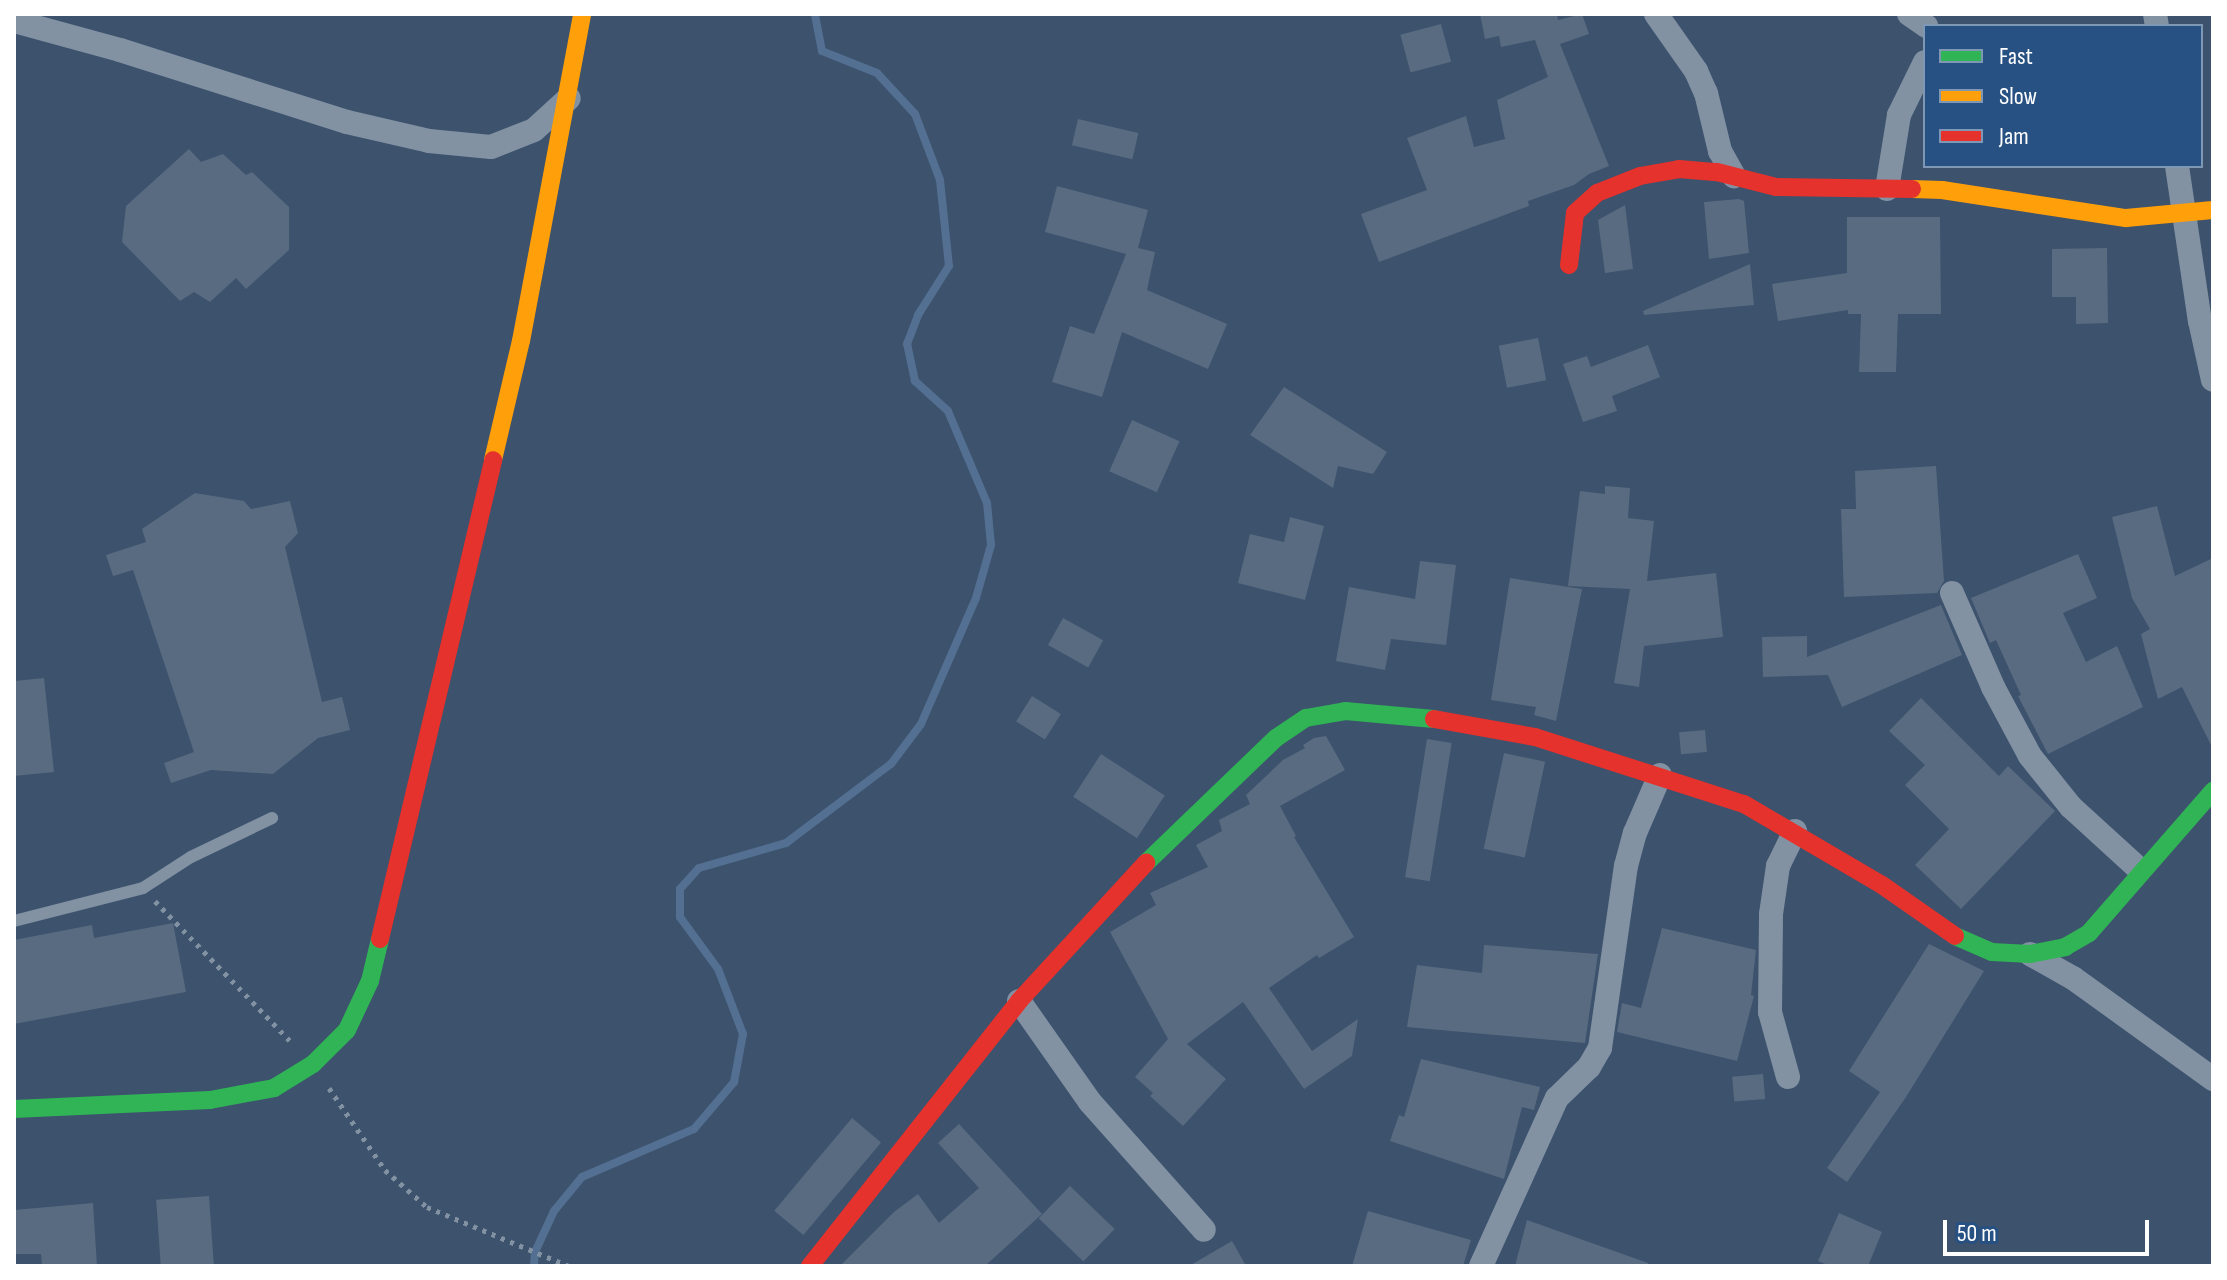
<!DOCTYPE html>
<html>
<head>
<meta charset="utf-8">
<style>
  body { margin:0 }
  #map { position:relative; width:2227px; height:1280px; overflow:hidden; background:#3c526d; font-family:"Sofia Sans Condensed",sans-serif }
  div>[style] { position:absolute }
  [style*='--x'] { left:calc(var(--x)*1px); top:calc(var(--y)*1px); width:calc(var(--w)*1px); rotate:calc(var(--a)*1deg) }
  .stream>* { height:8px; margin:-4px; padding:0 4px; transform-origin:4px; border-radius:4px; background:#536f91 }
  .building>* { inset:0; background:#596b80; transform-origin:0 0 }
  .path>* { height:5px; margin-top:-2.5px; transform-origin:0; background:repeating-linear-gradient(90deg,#8292a3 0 4px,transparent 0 10px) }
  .lane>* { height:12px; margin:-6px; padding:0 6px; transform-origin:6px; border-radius:6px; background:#8292a3 }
  .street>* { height:24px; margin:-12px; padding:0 12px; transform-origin:12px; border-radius:12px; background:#8292a3 }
  .fast>* { height:18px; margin:-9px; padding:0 9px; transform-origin:9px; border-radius:9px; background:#30b455 }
  .slow>* { height:18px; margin:-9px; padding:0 9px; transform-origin:9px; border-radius:9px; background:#ff9f0a }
  .jam>* { height:18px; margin:-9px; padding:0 9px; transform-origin:9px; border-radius:9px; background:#e5322d }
  span { translate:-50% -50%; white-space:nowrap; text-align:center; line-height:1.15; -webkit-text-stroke:6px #275182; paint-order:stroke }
  .frame { position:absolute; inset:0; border:16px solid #fff; pointer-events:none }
  .legend { position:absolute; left:1923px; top:24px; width:280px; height:144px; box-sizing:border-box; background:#275182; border:2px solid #7d97b4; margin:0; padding:10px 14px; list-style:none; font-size:24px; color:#fff }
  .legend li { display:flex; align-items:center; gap:16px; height:40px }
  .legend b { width:40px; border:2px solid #7d97b4 }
  .scale { position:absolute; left:1943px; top:1220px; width:206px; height:36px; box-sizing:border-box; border:4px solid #fff; border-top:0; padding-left:10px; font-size:24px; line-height:28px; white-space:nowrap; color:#fff; -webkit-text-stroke:6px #275182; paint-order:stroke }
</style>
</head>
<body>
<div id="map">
  <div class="stream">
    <div style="--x:534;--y:1266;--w:14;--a:-86"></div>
    <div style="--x:535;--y:1252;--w:45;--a:-65.1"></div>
    <div style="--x:554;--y:1211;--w:44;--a:-50.5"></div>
    <div style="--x:582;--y:1177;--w:122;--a:-23.2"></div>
    <div style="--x:694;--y:1129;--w:62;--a:-49.6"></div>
    <div style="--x:734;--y:1082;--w:49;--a:-79.4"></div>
    <div style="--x:743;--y:1034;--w:70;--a:-111"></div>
    <div style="--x:718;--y:969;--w:64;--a:-126.2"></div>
    <div style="--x:680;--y:917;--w:28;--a:-90"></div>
    <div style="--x:680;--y:889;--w:28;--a:-48"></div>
    <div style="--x:699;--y:868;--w:91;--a:-16"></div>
    <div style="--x:786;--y:843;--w:131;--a:-37"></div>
    <div style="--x:891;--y:764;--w:50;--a:-53.1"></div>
    <div style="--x:921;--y:724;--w:137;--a:-66.4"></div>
    <div style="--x:976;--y:598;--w:55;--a:-74.2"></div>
    <div style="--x:991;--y:545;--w:42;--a:-95.4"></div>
    <div style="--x:987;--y:503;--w:100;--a:-113"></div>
    <div style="--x:948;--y:411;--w:45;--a:-137.7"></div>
    <div style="--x:915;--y:381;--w:38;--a:-102"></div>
    <div style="--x:907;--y:344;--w:31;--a:-69"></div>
    <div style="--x:918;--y:315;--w:58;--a:-57.7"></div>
    <div style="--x:949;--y:266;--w:86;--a:-96"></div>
    <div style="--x:940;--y:180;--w:71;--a:-110.7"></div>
    <div style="--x:915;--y:114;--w:56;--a:-132.8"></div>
    <div style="--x:877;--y:73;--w:59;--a:-158.2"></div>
    <div style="--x:822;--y:51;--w:38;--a:-101"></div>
  </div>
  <div class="building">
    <div style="clip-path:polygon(1480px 14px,1557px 14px,1558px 20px,1582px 14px,1589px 34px,1560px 44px,1609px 166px,1589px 174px,1574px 185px,1528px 201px,1529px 206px,1379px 262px,1361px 214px,1427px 190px,1407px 138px,1466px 116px,1474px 147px,1505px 139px,1497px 100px,1548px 77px,1535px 40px,1501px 47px,1499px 36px,1485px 39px)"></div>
    <div style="left:1441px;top:24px;width:39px;height:42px;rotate:75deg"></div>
    <div style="left:1078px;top:119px;width:62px;height:27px;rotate:13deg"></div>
    <div style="clip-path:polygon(189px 149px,201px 162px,223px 154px,246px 175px,252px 172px,289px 207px,289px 250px,246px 289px,236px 278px,210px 302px,194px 292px,180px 301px,122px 242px,126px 206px)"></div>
    <div style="clip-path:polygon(1057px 186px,1148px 210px,1138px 248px,1155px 252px,1147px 290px,1227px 324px,1208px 369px,1122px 332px,1102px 397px,1052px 382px,1070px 326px,1094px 334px,1126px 254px,1045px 232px)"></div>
    <div style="clip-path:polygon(1739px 199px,1744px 201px,1749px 253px,1709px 259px,1704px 202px)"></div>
    <div style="clip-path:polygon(1625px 205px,1633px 269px,1605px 273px,1598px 220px)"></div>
    <div style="clip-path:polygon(1847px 217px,1940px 217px,1941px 314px,1898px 314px,1896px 372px,1859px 372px,1861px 314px,1848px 314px,1848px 310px,1778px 321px,1772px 284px,1847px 273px)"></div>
    <div style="clip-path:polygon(2107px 248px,2108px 323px,2076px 324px,2076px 297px,2052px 297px,2052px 249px)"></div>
    <div style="clip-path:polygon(1750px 264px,1754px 305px,1644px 315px,1643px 311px)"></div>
    <div style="left:1538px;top:338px;width:43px;height:40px;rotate:79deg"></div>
    <div style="clip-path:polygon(1648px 345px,1660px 377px,1612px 396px,1617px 411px,1583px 422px,1563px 364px,1587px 356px,1591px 367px)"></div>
    <div style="clip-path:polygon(1284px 387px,1387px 452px,1373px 474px,1338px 466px,1333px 488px,1250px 435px)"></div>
    <div style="left:1132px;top:420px;width:52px;height:56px;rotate:24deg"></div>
    <div style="clip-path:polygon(1936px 466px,1944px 581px,1937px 593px,1844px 597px,1841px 509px,1856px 509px,1855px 471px)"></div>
    <div style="clip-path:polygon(1605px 486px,1630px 488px,1628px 518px,1654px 521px,1647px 581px,1716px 573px,1723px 637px,1644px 646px,1639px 687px,1614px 683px,1630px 589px,1568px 586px,1580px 491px,1605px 494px)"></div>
    <div style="clip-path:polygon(195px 493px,244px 501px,251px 509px,290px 501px,298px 533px,285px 547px,322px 702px,342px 697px,350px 730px,318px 738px,273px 774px,211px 770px,171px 783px,164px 763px,194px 752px,133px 570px,113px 576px,106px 555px,146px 542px,142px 529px)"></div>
    <div style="clip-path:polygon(2157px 506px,2175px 576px,2213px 558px,2213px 749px,2182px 687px,2158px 699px,2141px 634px,2150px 629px,2132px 598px,2112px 517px)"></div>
    <div style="clip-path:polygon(1290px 517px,1324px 526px,1305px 600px,1238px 583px,1250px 534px,1284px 542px)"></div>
    <div style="clip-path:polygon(2078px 554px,2097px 598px,2063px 613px,2086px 662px,2117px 646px,2143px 707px,2048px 754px,2018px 696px,2021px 695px,1996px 640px,1990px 643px,1971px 598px)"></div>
    <div style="clip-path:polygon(1420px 561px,1456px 565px,1446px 645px,1391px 639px,1385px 670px,1336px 661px,1349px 587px,1415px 599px)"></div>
    <div style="clip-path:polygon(1510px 578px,1582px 589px,1556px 721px,1534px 715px,1536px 707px,1491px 700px)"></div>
    <div style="clip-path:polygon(1941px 605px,1962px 655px,1842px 707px,1828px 675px,1763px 677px,1762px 637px,1807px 636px,1807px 657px)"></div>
    <div style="left:1063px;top:618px;width:46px;height:31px;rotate:29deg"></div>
    <div style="clip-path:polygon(44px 678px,54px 772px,14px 776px,14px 681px)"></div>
    <div style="left:1032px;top:696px;width:34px;height:30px;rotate:32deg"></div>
    <div style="clip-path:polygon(1921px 698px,1999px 776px,2008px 766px,2055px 811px,1961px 909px,1915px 865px,1949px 829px,1905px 785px,1925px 765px,1889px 731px)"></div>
    <div style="left:1705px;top:730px;width:22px;height:26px;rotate:85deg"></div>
    <div style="clip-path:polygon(1326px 736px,1345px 770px,1280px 806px,1296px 836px,1294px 837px,1354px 937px,1319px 958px,1317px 955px,1269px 988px,1312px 1051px,1358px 1019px,1352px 1056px,1304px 1089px,1243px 1002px,1187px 1044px,1226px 1079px,1183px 1126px,1150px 1096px,1153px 1093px,1135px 1077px,1168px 1039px,1110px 932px,1156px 905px,1150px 893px,1208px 867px,1196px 845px,1222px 831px,1219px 820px,1250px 804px,1246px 795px,1283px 760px,1305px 748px,1303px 745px,1314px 738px)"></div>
    <div style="left:1427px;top:739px;width:25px;height:140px;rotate:9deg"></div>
    <div style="left:1504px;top:753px;width:42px;height:98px;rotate:12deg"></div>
    <div style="left:1101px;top:754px;width:76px;height:51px;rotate:33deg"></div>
    <div style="clip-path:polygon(173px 923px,186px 992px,14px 1024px,14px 940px,92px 925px,94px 938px)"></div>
    <div style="clip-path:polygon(1662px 928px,1756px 950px,1751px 995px,1754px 996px,1737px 1061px,1617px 1032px,1622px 1003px,1641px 1008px)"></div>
    <div style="clip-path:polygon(1929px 944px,1984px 971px,1906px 1097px,1847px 1182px,1827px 1168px,1880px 1092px,1849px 1071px)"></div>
    <div style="clip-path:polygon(1484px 945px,1598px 954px,1585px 1043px,1407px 1027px,1417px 965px,1482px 973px)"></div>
    <div style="clip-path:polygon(1421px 1059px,1540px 1087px,1534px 1110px,1522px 1107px,1504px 1179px,1390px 1141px,1399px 1115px,1404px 1117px)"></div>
    <div style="left:1763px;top:1074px;width:25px;height:31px;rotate:85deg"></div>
    <div style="left:852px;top:1118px;width:38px;height:121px;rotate:40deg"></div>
    <div style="clip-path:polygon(959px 1124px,1042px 1214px,985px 1266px,840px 1266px,894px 1212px,918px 1194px,939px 1223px,979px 1188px,938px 1143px)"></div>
    <div style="left:1070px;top:1186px;width:62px;height:45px;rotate:44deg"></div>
    <div style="left:209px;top:1196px;width:70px;height:53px;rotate:86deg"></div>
    <div style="clip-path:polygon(93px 1203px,97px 1266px,42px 1266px,41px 1254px,14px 1254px,14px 1210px)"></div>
    <div style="clip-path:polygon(1368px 1211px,1471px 1240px,1463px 1266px,1352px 1266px)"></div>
    <div style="clip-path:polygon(1839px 1213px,1882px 1232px,1868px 1266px,1830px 1266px,1818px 1261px)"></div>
    <div style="clip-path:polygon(1527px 1220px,1648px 1263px,1648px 1266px,1515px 1266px)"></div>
    <div style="clip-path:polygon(1232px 1241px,1246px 1266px,1189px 1266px)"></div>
  </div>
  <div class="path">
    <div style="--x:155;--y:901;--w:197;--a:46"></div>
    <div style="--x:329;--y:1088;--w:99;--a:55.7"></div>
    <div style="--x:385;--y:1170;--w:56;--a:41.4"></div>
    <div style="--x:427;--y:1207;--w:154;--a:22.6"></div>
  </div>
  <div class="lane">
    <div style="--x:14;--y:921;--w:133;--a:-14.3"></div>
    <div style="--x:143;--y:888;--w:57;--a:-32.9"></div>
    <div style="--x:191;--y:857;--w:90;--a:-25.7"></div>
  </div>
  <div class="street">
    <div style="--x:1656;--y:14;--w:70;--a:54.9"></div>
    <div style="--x:1696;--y:71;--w:24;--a:66"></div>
    <div style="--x:1706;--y:93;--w:60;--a:76.4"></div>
    <div style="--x:1720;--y:151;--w:29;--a:61"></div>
    <div style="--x:1909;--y:14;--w:21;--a:35"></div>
    <div style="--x:2155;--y:14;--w:12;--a:81"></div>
    <div style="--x:14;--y:21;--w:110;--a:15.3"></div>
    <div style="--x:120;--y:50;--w:238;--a:17.6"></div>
    <div style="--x:347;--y:122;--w:84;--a:13"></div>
    <div style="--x:429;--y:141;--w:62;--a:5.5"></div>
    <div style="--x:491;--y:147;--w:46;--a:-21.6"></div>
    <div style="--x:534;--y:130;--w:47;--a:-42.4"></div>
    <div style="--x:2177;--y:166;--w:157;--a:81.6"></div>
    <div style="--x:2200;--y:321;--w:60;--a:77.6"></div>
    <div style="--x:1887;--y:189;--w:75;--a:-80.8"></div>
    <div style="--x:1899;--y:115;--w:59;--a:-63.9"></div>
    <div style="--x:1952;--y:593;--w:103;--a:66.4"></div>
    <div style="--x:1993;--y:687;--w:78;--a:61.8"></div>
    <div style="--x:2030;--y:756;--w:65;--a:51.2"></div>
    <div style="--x:2071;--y:807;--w:93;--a:42.4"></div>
    <div style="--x:2030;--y:954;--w:49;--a:29.2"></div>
    <div style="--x:2073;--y:978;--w:173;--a:35.8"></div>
    <div style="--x:1019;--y:1001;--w:123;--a:54.9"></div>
    <div style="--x:1090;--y:1102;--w:171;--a:48.3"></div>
    <div style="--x:1788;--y:1077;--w:67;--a:-105.5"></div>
    <div style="--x:1770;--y:1012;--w:98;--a:-89.4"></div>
    <div style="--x:1771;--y:914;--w:49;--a:-81.7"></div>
    <div style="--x:1778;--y:866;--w:39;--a:-64"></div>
    <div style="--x:1481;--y:1266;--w:184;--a:-65.7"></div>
    <div style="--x:1557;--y:1098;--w:45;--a:-44.1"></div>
    <div style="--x:1589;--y:1067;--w:22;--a:-60"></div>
    <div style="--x:1600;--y:1048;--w:184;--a:-81.9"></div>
    <div style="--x:1626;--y:866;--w:34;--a:-75"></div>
    <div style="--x:1635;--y:833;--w:63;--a:-66.7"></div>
  </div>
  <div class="fast">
    <div style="--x:1146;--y:863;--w:180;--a:-43.9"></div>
    <div style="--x:1276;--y:738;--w:36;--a:-34"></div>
    <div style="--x:1306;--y:718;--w:40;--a:-10"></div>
    <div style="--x:1345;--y:711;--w:89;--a:5.1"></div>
    <div style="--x:1955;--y:936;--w:40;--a:23.4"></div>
    <div style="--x:1992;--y:952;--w:38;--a:3"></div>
    <div style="--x:2030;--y:954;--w:36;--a:-11"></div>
    <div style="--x:2065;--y:947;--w:28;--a:-30"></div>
    <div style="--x:2089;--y:933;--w:189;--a:-48.9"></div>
    <div style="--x:14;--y:1109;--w:196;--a:-2.6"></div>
    <div style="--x:210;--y:1100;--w:65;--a:-10.6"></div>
    <div style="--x:274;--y:1088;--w:46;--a:-31.6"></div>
    <div style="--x:313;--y:1064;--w:48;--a:-45"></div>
    <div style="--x:347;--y:1030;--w:54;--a:-64.9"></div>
    <div style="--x:370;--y:981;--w:43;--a:-76.6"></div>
  </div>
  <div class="slow">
    <div style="--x:1912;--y:189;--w:30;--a:2"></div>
    <div style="--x:1942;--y:190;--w:186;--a:8.7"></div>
    <div style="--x:2126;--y:218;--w:87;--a:-5.3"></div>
    <div style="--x:493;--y:460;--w:122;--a:-76.8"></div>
    <div style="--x:521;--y:341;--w:333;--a:-79.4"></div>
  </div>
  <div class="jam">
    <div style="--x:1569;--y:265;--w:52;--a:-83.4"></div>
    <div style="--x:1575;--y:213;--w:30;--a:-42"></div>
    <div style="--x:1597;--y:193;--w:46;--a:-21.6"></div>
    <div style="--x:1640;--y:176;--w:40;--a:-10"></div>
    <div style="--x:1679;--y:169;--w:38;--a:5"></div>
    <div style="--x:1717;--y:172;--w:61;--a:14.3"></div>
    <div style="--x:1776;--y:187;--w:136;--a:0.8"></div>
    <div style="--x:1434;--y:719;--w:103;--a:10.1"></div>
    <div style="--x:1535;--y:737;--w:219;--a:17.8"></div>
    <div style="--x:1744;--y:804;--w:160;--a:30.4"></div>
    <div style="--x:1882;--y:885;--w:89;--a:34.9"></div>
    <div style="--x:380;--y:939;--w:492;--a:-76.7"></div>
    <div style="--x:810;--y:1266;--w:337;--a:-51.7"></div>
    <div style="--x:1019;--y:1001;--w:188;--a:-47.4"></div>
  </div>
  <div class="frame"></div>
  <ul class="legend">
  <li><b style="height:10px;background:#30b455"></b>Fast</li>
  <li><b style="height:10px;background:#ff9f0a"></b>Slow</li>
  <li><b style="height:10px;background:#e5322d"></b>Jam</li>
  </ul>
  <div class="scale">50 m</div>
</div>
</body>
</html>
